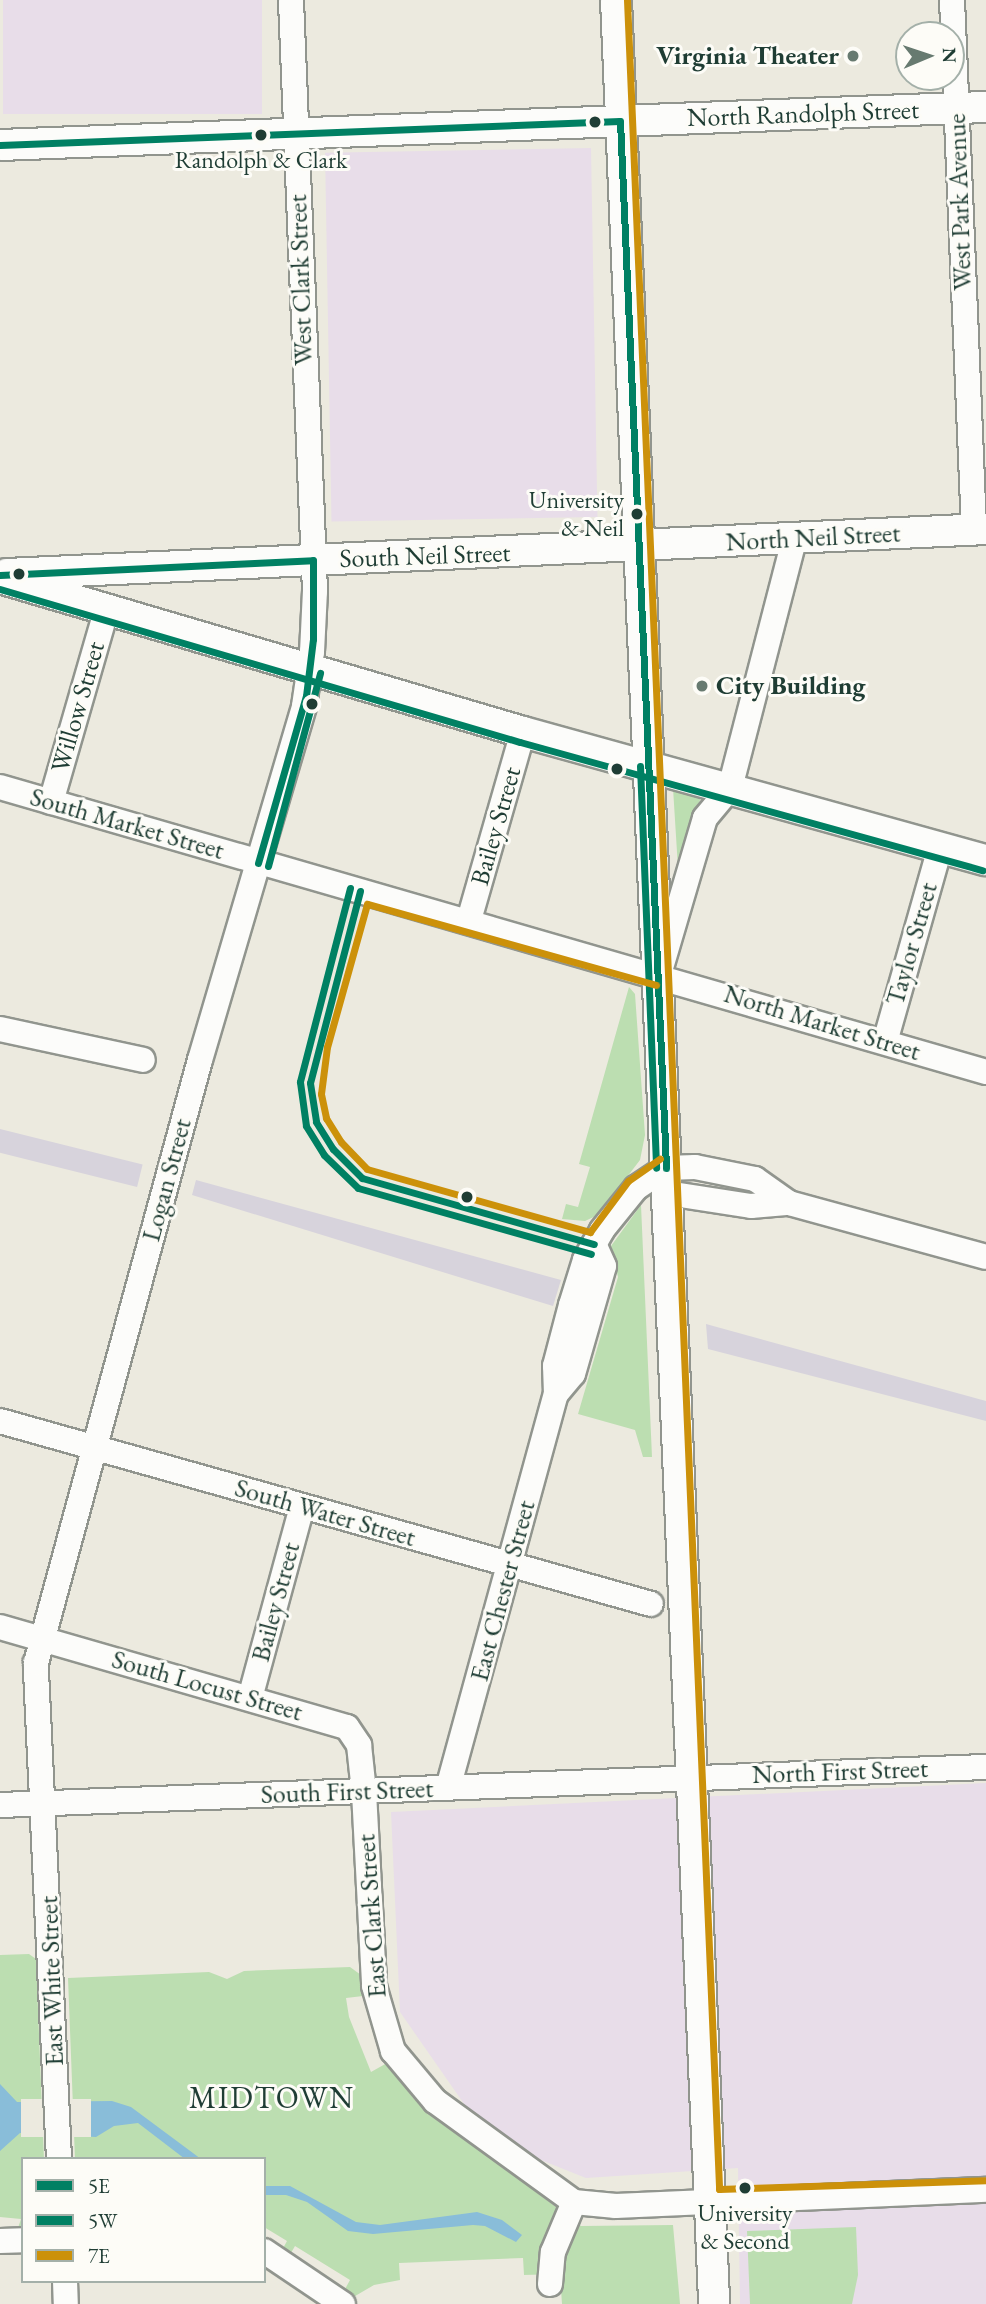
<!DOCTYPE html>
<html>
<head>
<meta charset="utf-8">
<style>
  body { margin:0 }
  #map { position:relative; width:986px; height:2304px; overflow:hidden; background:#eceadf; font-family:"EB Garamond",serif }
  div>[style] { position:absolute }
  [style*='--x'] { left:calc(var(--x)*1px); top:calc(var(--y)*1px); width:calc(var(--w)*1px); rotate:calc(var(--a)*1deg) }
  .built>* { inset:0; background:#e8dde9; transform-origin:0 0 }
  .industrial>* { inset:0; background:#d7d3dc; transform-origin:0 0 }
  .green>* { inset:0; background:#bcdeb1 }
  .water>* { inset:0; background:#89bdd9 }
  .pier>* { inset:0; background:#eceadf; transform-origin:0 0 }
  .roads { filter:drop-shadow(2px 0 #91958e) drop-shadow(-2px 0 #91958e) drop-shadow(0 2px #91958e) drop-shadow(0 -2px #91958e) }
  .minor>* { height:24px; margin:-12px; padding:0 12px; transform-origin:12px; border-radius:12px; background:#fcfcfa }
  .major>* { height:30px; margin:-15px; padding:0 15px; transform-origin:15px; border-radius:15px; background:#fcfcfa }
  .bus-1>* { height:7px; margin:-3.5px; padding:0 3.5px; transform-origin:3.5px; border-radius:3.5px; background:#008063 }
  .bus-2>* { height:7px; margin:-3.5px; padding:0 3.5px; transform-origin:3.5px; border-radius:3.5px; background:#008063 }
  .bus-3>* { height:7px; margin:-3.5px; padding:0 3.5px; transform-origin:3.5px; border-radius:3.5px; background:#cc910a }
  .dots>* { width:19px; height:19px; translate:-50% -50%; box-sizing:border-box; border:4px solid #fdfcf7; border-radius:50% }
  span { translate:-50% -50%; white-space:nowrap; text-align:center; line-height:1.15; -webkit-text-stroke:6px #fdfcf7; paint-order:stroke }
  .bus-label { font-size:24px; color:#1f3d34 }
  .right { translate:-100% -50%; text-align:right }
  .poi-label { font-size:26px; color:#1f3d34; font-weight:700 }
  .left { translate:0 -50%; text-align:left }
  .street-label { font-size:26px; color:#1f3d34 }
  .quarter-label { font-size:30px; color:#1f3d34; letter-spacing:2px }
  .legend { position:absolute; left:21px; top:2157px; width:245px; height:126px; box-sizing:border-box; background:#fdfcf7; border:2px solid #a4b0a9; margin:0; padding:9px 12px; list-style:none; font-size:21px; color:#1f3d34 }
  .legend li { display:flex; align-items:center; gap:14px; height:35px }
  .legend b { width:35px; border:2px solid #a4b0a9 }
  .north { position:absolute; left:895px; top:21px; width:70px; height:70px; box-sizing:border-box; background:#fdfcf7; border:2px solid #a4b0a9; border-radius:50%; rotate:88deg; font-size:19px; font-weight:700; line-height:28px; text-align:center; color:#1f3d34 }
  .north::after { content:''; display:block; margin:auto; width:24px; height:32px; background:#677a70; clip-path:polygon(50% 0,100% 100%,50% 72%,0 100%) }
</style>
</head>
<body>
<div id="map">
  <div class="built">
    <div style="left:3px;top:0;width:259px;height:114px"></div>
    <div style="left:591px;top:148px;width:369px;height:266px;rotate:89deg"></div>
    <div style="clip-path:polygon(986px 1783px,986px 2304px,740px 2304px,738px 2168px,586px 2178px,541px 2160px,469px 2111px,400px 2012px,391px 1812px)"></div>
  </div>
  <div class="industrial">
    <div style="left:0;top:1129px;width:147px;height:23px;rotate:14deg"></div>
    <div style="clip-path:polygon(196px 1180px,561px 1280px,553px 1306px,192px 1195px)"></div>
    <div style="clip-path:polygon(706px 1324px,986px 1401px,986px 1421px,708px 1349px)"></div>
  </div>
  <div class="green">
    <div style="clip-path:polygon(673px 788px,698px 790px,701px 797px,678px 868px)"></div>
    <div style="clip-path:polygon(629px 987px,635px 994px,645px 1135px,640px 1160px,598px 1215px,585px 1221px,562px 1219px,566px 1204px,578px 1207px,590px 1167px,579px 1164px)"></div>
    <div style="clip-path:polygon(641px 1205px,652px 1457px,643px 1457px,635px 1430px,578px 1414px,618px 1277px,611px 1246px)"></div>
    <div style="clip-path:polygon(29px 1954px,36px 1959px,44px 2159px,23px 2159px,23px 2233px,18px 2228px,21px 2219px,0 2217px,0 1955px)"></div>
    <div style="clip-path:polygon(350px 1967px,361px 1975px,363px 1996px,346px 1998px,349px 2017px,371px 2072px,387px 2063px,414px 2099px,581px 2226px,673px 2225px,680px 2304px,562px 2304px,560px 2274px,524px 2275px,523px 2258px,399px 2263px,400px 2280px,374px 2285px,350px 2299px,344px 2291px,350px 2280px,295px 2246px,288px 2258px,281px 2252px,287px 2241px,264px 2227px,264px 2159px,75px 2159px,68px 1978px,209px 1972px,227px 1979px,244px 1971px)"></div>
    <div style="clip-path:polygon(856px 2227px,858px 2275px,852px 2304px,750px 2304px,747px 2231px)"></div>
  </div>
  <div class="water">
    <div style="clip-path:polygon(0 2084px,17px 2102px,112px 2101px,131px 2107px,201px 2159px,185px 2159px,138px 2123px,114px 2126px,96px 2137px,20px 2133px,0 2151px)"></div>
    <div style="clip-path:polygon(264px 2186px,290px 2186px,356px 2222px,380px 2225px,477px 2212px,502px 2220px,522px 2235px,516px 2242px,485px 2226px,473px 2225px,373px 2234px,348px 2231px,307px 2202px,286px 2195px,264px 2195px)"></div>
  </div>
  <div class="pier">
    <div style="left:21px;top:2099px;width:70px;height:38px"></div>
  </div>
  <div class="roads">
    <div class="minor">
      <div style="--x:952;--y:0;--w:530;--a:87.62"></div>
      <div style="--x:0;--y:787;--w:1026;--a:16.12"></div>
      <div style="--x:51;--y:802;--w:198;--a:-73.9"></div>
      <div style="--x:469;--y:920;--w:196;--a:-74"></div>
      <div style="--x:660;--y:971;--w:159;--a:-73.6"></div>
      <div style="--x:705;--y:818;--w:39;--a:-50"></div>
      <div style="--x:730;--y:788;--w:256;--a:-75.5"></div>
      <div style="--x:0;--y:1029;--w:146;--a:12.2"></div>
      <div style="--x:885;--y:1042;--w:203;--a:-74.2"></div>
      <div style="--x:667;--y:1193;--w:85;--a:8.8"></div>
      <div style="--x:751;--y:1206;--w:38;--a:-5"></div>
      <div style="--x:789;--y:1203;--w:204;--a:15.3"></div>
      <div style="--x:556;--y:1394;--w:26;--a:-50"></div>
      <div style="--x:573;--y:1374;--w:112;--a:-74"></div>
      <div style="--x:604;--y:1266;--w:24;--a:-114"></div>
      <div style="--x:0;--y:1421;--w:676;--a:15.7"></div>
      <div style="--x:0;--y:1627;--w:361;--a:16.1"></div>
      <div style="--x:347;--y:1727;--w:22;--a:56"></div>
      <div style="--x:359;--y:1745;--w:47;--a:83.9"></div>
      <div style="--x:364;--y:1792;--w:194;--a:87"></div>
      <div style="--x:374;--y:1986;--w:68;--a:73.7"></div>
      <div style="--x:393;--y:2051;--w:65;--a:50"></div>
      <div style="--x:435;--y:2101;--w:172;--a:36"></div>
      <div style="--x:574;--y:2202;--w:42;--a:5.4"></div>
      <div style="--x:616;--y:2206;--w:370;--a:-2.5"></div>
      <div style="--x:250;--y:1698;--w:198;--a:-74.8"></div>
      <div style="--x:448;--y:1788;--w:409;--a:-74.7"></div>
      <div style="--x:556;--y:1394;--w:28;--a:-92"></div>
      <div style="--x:555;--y:1366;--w:63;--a:-75.3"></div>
      <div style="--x:571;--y:1305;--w:47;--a:-72.7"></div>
      <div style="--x:585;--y:1260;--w:34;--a:-60"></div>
      <div style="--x:602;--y:1230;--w:54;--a:-51"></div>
      <div style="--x:636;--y:1188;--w:36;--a:-34"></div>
      <div style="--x:666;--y:1168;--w:29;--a:-2"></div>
      <div style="--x:695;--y:1167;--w:61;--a:11.3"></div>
      <div style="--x:755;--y:1179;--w:42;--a:35.2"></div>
      <div style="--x:0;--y:1805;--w:987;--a:-2.21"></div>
      <div style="--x:59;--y:2159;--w:497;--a:-92.7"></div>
      <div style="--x:36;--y:1663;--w:625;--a:-74.79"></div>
      <div style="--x:200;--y:1060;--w:369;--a:-73.6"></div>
      <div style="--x:304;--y:706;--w:55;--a:-81.6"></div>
      <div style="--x:312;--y:652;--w:61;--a:-87.2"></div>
      <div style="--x:315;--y:591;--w:591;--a:-92.33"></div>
      <div style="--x:0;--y:2241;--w:23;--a:-2"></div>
      <div style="--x:264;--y:2251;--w:95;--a:33.9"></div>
      <div style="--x:65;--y:2281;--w:23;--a:88"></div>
      <div style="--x:550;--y:2284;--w:32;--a:-85"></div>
      <div style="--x:553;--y:2252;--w:54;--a:-67.2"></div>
    </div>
    <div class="major">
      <div style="--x:616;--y:0;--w:2306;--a:87.56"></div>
      <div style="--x:0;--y:145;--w:987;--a:-2.21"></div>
      <div style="--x:7;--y:574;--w:980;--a:-2.63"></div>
      <div style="--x:0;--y:578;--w:545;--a:16.41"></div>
      <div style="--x:523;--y:732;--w:480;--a:15.5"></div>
    </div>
  </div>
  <div class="bus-1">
    <div style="--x:620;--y:121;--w:1048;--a:87.48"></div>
    <div style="--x:0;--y:145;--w:620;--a:-2.22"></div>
    <div style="--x:0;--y:575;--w:313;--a:-2.7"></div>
    <div style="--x:258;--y:863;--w:174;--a:-74"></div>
    <div style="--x:306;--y:696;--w:57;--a:-83"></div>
    <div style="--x:313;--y:639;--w:79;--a:-90"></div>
    <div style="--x:360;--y:891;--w:198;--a:104.6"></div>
    <div style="--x:310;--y:1083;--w:39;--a:81"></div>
    <div style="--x:316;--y:1122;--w:32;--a:58"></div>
    <div style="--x:333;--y:1149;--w:41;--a:45"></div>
    <div style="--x:362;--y:1178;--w:241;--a:15.9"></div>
  </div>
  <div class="bus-2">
    <div style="--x:0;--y:589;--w:542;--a:16.4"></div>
    <div style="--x:520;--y:742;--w:480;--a:15.5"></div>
    <div style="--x:640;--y:766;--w:402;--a:87.7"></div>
    <div style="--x:268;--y:866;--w:200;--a:-74.9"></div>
    <div style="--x:350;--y:888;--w:200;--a:104.5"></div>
    <div style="--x:300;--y:1082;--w:44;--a:82.2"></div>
    <div style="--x:306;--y:1126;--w:34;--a:58"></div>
    <div style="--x:324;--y:1155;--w:47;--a:44.1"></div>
    <div style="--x:358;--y:1188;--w:242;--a:15.8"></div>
  </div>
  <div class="bus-3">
    <div style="--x:627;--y:0;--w:2191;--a:87.59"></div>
    <div style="--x:719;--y:2189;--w:267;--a:-1.9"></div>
    <div style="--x:656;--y:985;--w:300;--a:-164.3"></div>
    <div style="--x:367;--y:904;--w:148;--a:105.6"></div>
    <div style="--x:327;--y:1047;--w:47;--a:97.3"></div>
    <div style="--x:321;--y:1094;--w:25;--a:78"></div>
    <div style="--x:326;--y:1118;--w:28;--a:58"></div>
    <div style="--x:341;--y:1142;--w:37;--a:46"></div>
    <div style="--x:367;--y:1169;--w:232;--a:15.8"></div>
    <div style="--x:590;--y:1232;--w:64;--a:-53.3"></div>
    <div style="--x:628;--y:1181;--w:39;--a:-35"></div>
  </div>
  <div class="dots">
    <div style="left:853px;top:56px;background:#677a70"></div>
    <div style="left:595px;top:122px;background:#1f3d34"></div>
    <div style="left:261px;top:135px;background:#1f3d34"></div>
    <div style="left:637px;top:514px;background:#1f3d34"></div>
    <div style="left:19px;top:574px;background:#1f3d34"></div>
    <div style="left:702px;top:686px;background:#677a70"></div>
    <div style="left:312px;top:704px;background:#1f3d34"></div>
    <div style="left:617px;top:769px;background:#1f3d34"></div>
    <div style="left:467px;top:1197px;background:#1f3d34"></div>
    <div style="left:745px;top:2188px;background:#1f3d34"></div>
  </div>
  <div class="bus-label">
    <span style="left:261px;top:160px">Randolph &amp; Clark</span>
    <span class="right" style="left:624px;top:514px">University<br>&amp; Neil</span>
    <span style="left:745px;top:2227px">University<br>&amp; Second</span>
  </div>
  <div class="poi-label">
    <span class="right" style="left:839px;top:56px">Virginia Theater</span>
    <span class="left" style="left:716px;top:686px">City Building</span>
  </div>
  <div class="street-label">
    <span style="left:803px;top:114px;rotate:-2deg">North Randolph Street</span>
    <span style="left:960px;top:202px;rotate:-92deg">West Park Avenue</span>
    <span style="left:301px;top:280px;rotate:-92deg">West Clark Street</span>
    <span style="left:813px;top:538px;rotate:-3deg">North Neil Street</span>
    <span style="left:425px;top:556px;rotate:-2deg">South Neil Street</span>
    <span style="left:78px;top:707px;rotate:-74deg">Willow Street</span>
    <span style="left:127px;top:824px;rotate:16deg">South Market Street</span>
    <span style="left:496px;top:826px;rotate:-74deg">Bailey Street</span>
    <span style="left:912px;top:944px;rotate:-74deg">Taylor Street</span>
    <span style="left:822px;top:1023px;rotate:17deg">North Market Street</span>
    <span style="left:167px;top:1180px;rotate:-75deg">Logan Street</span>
    <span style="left:325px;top:1513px;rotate:16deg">South Water Street</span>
    <span style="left:503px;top:1591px;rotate:-75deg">East Chester Street</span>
    <span style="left:276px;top:1602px;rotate:-75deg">Bailey Street</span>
    <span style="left:207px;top:1686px;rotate:16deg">South Locust Street</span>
    <span style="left:840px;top:1772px;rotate:-2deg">North First Street</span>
    <span style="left:347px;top:1792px;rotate:-2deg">South First Street</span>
    <span style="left:372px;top:1916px;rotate:-94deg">East Clark Street</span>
    <span style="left:52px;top:1981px;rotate:-92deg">East White Street</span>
  </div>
  <div class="quarter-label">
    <span style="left:272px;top:2098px">MIDTOWN</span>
  </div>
  <ul class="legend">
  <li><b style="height:9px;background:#008063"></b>5E</li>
  <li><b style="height:9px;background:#008063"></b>5W</li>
  <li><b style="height:9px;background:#cc910a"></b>7E</li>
  </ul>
  <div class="north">N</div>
</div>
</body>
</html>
